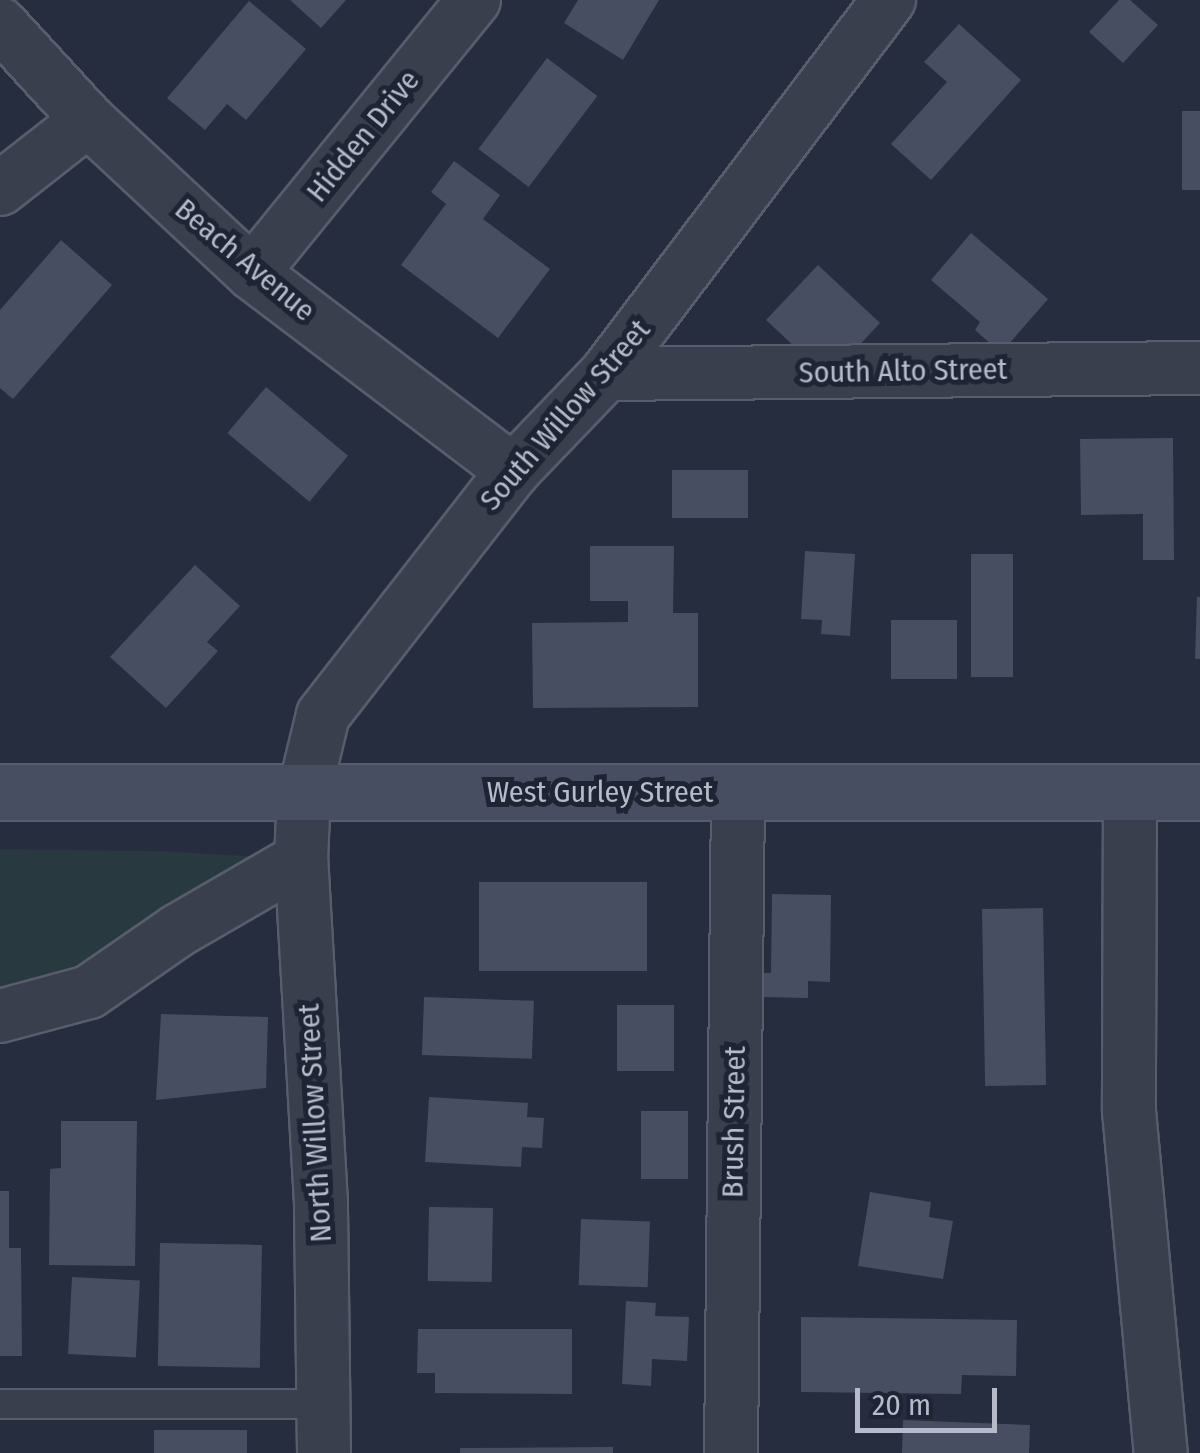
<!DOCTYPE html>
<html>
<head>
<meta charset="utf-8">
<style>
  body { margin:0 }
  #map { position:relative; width:1200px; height:1453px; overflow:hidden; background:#262d3e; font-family:"Fira Sans Condensed",sans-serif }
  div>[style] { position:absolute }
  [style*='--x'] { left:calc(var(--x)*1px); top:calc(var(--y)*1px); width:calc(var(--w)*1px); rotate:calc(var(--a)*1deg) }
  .green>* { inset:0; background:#28393f }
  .building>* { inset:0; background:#474e62; transform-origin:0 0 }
  .roads { filter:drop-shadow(2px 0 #575d6c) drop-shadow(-2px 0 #575d6c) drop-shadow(0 2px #575d6c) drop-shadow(0 -2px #575d6c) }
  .service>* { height:28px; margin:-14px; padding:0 14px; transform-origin:14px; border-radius:14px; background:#3a3f4e }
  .minor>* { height:52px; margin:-26px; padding:0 26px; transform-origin:26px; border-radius:26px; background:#3a3f4e }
  .secondary>* { height:55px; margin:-27.5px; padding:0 27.5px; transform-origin:27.5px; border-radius:27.5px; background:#484e61 }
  span { translate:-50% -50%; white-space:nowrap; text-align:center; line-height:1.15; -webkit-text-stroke:10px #1e2433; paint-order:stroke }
  .street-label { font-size:30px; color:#b6bac9 }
  .scale { position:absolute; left:855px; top:1388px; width:142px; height:45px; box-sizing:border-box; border:5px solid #b6bac9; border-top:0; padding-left:12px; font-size:30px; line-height:35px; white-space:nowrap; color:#b6bac9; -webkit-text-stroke:8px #1e2433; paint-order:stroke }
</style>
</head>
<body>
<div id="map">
  <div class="green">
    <div style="clip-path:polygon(0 849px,159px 851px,301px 859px,0 1016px)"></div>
  </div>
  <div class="building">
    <div style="clip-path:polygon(290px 0,346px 0,321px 28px)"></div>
    <div style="clip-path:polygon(578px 0,659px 0,623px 60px,564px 23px)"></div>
    <div style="clip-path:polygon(1119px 0,1130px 0,1158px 25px,1123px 63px,1089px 32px)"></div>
    <div style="clip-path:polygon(249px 1px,306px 49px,246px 120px,227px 104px,205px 130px,167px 98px)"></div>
    <div style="clip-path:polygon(959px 24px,1021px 80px,931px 180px,891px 144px,947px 82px,924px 62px)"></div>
    <div style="left:547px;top:58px;width:63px;height:114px;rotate:37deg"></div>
    <div style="left:1182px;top:111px;width:18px;height:79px"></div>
    <div style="clip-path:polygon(454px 161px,500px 195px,483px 219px,550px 269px,498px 338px,401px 265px,446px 204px,431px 192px)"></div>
    <div style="clip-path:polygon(971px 233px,1048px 299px,1001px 353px,975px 330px,980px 322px,931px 280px)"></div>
    <div style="clip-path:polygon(61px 240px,112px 285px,13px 399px,0 388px,0 310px)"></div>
    <div style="clip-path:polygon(818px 265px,880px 323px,841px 365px,811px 362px,766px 320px)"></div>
    <div style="left:266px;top:387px;width:107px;height:60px;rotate:40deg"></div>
    <div style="clip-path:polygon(1173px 438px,1174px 560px,1143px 560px,1143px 514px,1081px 515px,1080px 439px)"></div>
    <div style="left:672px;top:470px;width:76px;height:48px"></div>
    <div style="clip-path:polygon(590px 546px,674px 546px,673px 613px,698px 613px,698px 707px,533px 708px,532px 623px,628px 622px,628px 601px,590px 601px)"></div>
    <div style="clip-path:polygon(805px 551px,855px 554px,850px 636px,821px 634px,822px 620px,801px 619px)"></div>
    <div style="left:1013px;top:554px;width:123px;height:42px;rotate:90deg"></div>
    <div style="clip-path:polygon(195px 565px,240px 606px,207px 642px,218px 651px,166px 708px,110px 657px)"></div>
    <div style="clip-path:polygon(1197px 597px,1200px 597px,1200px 659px,1195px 659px)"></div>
    <div style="left:891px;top:620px;width:66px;height:59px"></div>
    <div style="left:479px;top:882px;width:168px;height:89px"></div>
    <div style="clip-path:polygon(772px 894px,831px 895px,830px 982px,808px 981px,808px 998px,763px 997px,764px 973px,771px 973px)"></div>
    <div style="left:1043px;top:908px;width:177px;height:61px;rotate:89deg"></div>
    <div style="left:424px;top:997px;width:110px;height:58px;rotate:2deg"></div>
    <div style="left:617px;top:1005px;width:57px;height:66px"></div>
    <div style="clip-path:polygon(161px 1014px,268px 1017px,266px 1088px,156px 1100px)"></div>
    <div style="clip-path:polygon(429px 1097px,528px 1103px,527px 1117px,544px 1118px,542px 1148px,522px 1147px,521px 1167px,425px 1162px)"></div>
    <div style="left:641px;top:1111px;width:47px;height:68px"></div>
    <div style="clip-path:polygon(61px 1121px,137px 1121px,135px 1266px,49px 1265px,50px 1169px,61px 1168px)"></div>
    <div style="clip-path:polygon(0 1191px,9px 1191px,9px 1248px,21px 1248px,22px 1356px,0 1356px)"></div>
    <div style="clip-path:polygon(870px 1192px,931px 1202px,929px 1217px,953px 1221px,943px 1279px,858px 1266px)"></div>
    <div style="left:429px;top:1207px;width:64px;height:74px;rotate:1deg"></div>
    <div style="left:581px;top:1219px;width:69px;height:66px;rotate:2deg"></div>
    <div style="left:160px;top:1243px;width:102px;height:123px;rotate:1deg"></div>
    <div style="left:72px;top:1277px;width:68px;height:77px;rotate:3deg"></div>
    <div style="clip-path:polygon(626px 1301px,656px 1303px,655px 1316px,689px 1317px,687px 1361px,652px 1359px,651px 1386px,622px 1384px)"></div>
    <div style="clip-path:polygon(801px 1317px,1017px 1320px,1016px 1376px,962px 1375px,961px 1394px,801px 1392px)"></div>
    <div style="clip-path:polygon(418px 1329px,572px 1329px,572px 1394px,435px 1393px,435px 1373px,417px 1373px)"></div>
    <div style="clip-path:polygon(903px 1420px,1030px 1425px,1029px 1453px,902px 1453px)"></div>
    <div style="left:154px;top:1430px;width:93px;height:23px"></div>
    <div style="clip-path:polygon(613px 1447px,613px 1453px,460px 1453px,460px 1448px)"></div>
  </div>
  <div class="roads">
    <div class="service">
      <div style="--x:0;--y:1404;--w:324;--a:0"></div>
    </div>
    <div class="minor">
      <div style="--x:0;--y:24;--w:130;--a:47.5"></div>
      <div style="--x:88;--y:120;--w:224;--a:43"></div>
      <div style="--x:252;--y:273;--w:328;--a:37.2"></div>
      <div style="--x:0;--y:189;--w:112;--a:-38.1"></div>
      <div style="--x:252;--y:273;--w:352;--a:-50.9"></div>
      <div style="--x:606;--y:374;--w:594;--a:-0.58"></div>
      <div style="--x:1130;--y:792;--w:319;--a:90.2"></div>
      <div style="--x:1129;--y:1111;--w:343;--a:84.7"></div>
      <div style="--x:0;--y:1016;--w:92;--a:-15.1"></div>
      <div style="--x:89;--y:992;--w:107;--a:-34.7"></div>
      <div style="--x:177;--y:931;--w:143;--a:-30.1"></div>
      <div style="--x:324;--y:1453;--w:250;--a:-90.7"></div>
      <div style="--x:321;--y:1203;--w:345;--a:-93.3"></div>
      <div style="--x:301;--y:859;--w:66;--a:-87.4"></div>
      <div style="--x:304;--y:793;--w:80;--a:-76.3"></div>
      <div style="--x:323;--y:715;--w:309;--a:-52.1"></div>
      <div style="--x:513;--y:471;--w:134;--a:-46.2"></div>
      <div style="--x:606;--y:374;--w:469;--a:-52.9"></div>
      <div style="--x:731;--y:1453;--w:662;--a:-89.39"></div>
    </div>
    <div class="secondary">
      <div style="--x:0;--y:792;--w:1200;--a:0"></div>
    </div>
  </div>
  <div class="street-label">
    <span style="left:363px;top:136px;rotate:-51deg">Hidden Drive</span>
    <span style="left:245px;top:260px;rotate:40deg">Beach Avenue</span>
    <span style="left:903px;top:371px;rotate:-1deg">South Alto Street</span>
    <span style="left:565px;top:415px;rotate:-49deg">South Willow Street</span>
    <span style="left:600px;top:792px">West Gurley Street</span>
    <span style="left:734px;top:1122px;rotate:-89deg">Brush Street</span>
    <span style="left:315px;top:1123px;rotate:-93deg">North Willow Street</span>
  </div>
  <div class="scale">20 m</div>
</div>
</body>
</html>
